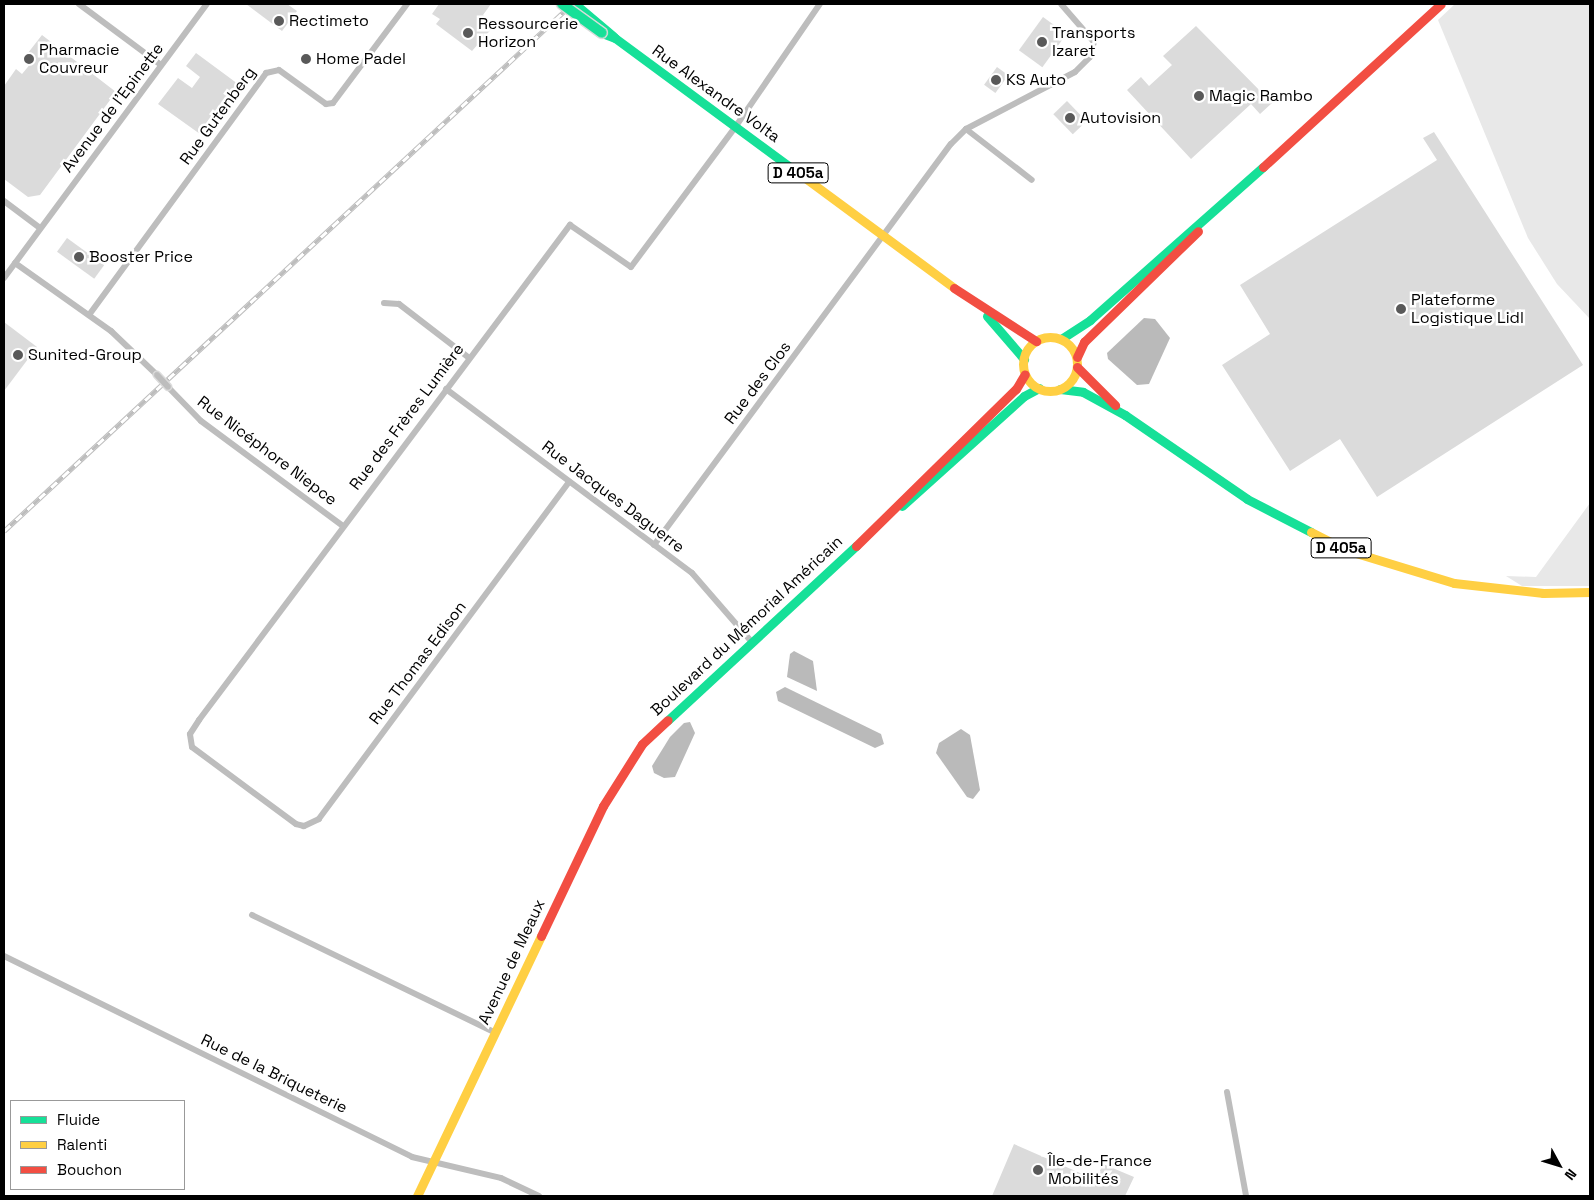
<!DOCTYPE html>
<html>
<head>
<meta charset="utf-8">
<style>
  body { margin:0 }
  #map { position:relative; width:1594px; height:1200px; overflow:hidden; background:#fff; font-family:"Space Grotesk",sans-serif }
  div>[style] { position:absolute }
  [style*='--x'] { left:calc(var(--x)*1px); top:calc(var(--y)*1px); width:calc(var(--w)*1px); rotate:calc(var(--a)*1deg) }
  .green>* { inset:0; background:#e8e8e8 }
  .water>* { inset:0; background:#bababa }
  .building>* { inset:0; background:#dbdbdb; transform-origin:0 0 }
  .street>* { height:6px; margin:-3px; padding:0 3px; transform-origin:3px; border-radius:3px; background:#bdbdbd }
  .fast>* { height:9px; margin:-4.5px; padding:0 4.5px; transform-origin:4.5px; border-radius:4.5px; background:#16e098 }
  .slow>* { height:9px; margin:-4.5px; padding:0 4.5px; transform-origin:4.5px; border-radius:4.5px; background:#ffcf43 }
  .slow>.ring { margin:-4.5px; padding:0; box-sizing:content-box; background:none; border:9px solid #ffcf43; border-radius:50% }
  .jam>* { height:9px; margin:-4.5px; padding:0 4.5px; transform-origin:4.5px; border-radius:4.5px; background:#f24e42 }
  .rail>* { height:4.5px; margin-top:-2.25px; transform-origin:0; background:repeating-linear-gradient(90deg,#fff 0 8px,#bdbdbd 0 16px); box-sizing:border-box; border-block:1px solid #bdbdbd }
  .bridges { filter:drop-shadow(1px 0 #dbdbdb) drop-shadow(-1px 0 #dbdbdb) drop-shadow(0 1px #dbdbdb) drop-shadow(0 -1px #dbdbdb) }
  .street-bridge>* { height:6px; margin:-3px; padding:0 3px; transform-origin:3px; border-radius:3px; background:#bdbdbd }
  .fast-bridge>* { height:10px; margin:-5px; padding:0 5px; transform-origin:5px; border-radius:5px; background:#16e098 }
  .dots>* { width:14px; height:14px; translate:-50% -50%; box-sizing:border-box; border:2px solid #fff; border-radius:50% }
  span { translate:-50% -50%; white-space:nowrap; text-align:center; line-height:1.15; -webkit-text-stroke:5px #fff; paint-order:stroke }
  .shield-label span { padding:1px 4px; background:#fff; border:1px solid; border-radius:4px; -webkit-text-stroke-width:0 }
  .shield-label { font-size:15px; color:#000; font-weight:700 }
  .poi-label { font-size:16px; color:#000 }
  .left { translate:0 -50%; text-align:left }
  .street-label { font-size:16px; color:#000 }
  .frame { position:absolute; inset:0; border:5px solid #000; pointer-events:none }
  .legend { position:absolute; left:10px; top:1100px; width:175px; height:90px; box-sizing:border-box; background:#fff; border:1px solid #999; margin:0; padding:6px 9px; list-style:none; font-size:15px; color:#000 }
  .legend li { display:flex; align-items:center; gap:10px; height:25px }
  .legend b { width:25px; border:1px solid #999 }
  .north { position:absolute; left:1534px; top:1140px; width:50px; height:50px; -webkit-text-stroke:4px #fff; paint-order:stroke; rotate:129deg; font-size:14px; font-weight:700; line-height:20px; text-align:center; color:#000 }
  .north::after { content:''; display:block; margin:auto; width:18px; height:22px; background:#000; clip-path:polygon(50% 0,100% 100%,50% 72%,0 100%) }
</style>
</head>
<body>
<div id="map">
  <div class="green">
    <div style="clip-path:polygon(1455px 4px,1590px 4px,1590px 319px,1557px 284px,1528px 238px,1438px 20px)"></div>
    <div style="clip-path:polygon(1590px 503px,1590px 586px,1522px 586px,1506px 576px,1536px 577px)"></div>
  </div>
  <div class="water">
    <div style="clip-path:polygon(1144px 318px,1155px 319px,1170px 338px,1149px 384px,1137px 385px,1108px 359px,1107px 353px)"></div>
    <div style="clip-path:polygon(794px 651px,813px 661px,817px 691px,787px 677px,790px 654px)"></div>
    <div style="clip-path:polygon(785px 687px,881px 734px,884px 744px,875px 748px,778px 701px,776px 692px)"></div>
    <div style="clip-path:polygon(690px 722px,695px 733px,675px 777px,664px 778px,654px 773px,652px 766px,670px 737px,684px 723px)"></div>
    <div style="clip-path:polygon(961px 729px,970px 735px,980px 790px,973px 799px,967px 797px,936px 753px,939px 743px)"></div>
  </div>
  <div class="building">
    <div style="clip-path:polygon(246px 4px,287px 4px,297px 11px,282px 31px)"></div>
    <div style="clip-path:polygon(439px 4px,491px 4px,483px 15px,495px 25px,472px 51px,436px 24px,440px 19px,432px 14px)"></div>
    <div style="left:1043px;top:17px;width:29px;height:41px;rotate:36deg"></div>
    <div style="clip-path:polygon(1196px 26px,1272px 103px,1260px 114px,1251px 104px,1191px 159px,1127px 90px,1141px 77px,1149px 86px,1172px 65px,1163px 56px)"></div>
    <div style="clip-path:polygon(42px 35px,116px 92px,40px 195px,28px 197px,4px 179px,4px 86px,16px 69px,22px 74px,27px 68px,31px 63px,24px 58px)"></div>
    <div style="clip-path:polygon(196px 53px,238px 84px,200px 134px,158px 104px,178px 78px,192px 88px,200px 77px,186px 66px)"></div>
    <div style="left:997px;top:67px;width:14px;height:22px;rotate:36deg"></div>
    <div style="left:1067px;top:101px;width:28px;height:19px;rotate:46deg"></div>
    <div style="clip-path:polygon(1434px 132px,1583px 365px,1377px 497px,1340px 439px,1290px 471px,1222px 365px,1270px 334px,1240px 285px,1437px 160px,1423px 138px)"></div>
    <div style="left:67px;top:238px;width:46px;height:17px;rotate:36deg"></div>
    <div style="clip-path:polygon(4px 322px,37px 347px,4px 391px)"></div>
    <div style="clip-path:polygon(1014px 1144px,1096px 1180px,1103px 1164px,1134px 1177px,1125px 1196px,992px 1196px)"></div>
  </div>
  <div class="street">
    <div style="--x:79;--y:4;--w:102;--a:36.6"></div>
    <div style="--x:966;--y:129;--w:83;--a:37.7"></div>
    <div style="--x:4;--y:201;--w:45;--a:36.9"></div>
    <div style="--x:15;--y:263;--w:118;--a:35.3"></div>
    <div style="--x:111;--y:331;--w:64;--a:43.7"></div>
    <div style="--x:4;--y:278;--w:341;--a:-53.5"></div>
    <div style="--x:384;--y:303;--w:15;--a:4"></div>
    <div style="--x:399;--y:304;--w:88;--a:37.6"></div>
    <div style="--x:89;--y:315;--w:300;--a:-53.8"></div>
    <div style="--x:266;--y:73;--w:13;--a:-13"></div>
    <div style="--x:279;--y:70;--w:58;--a:35.9"></div>
    <div style="--x:326;--y:104;--w:7;--a:-8"></div>
    <div style="--x:333;--y:103;--w:124;--a:-53.2"></div>
    <div style="--x:168;--y:387;--w:47;--a:45.9"></div>
    <div style="--x:201;--y:421;--w:177;--a:36.5"></div>
    <div style="--x:446;--y:389;--w:307;--a:36.8"></div>
    <div style="--x:692;--y:573;--w:90;--a:49.1"></div>
    <div style="--x:569;--y:482;--w:420;--a:126.6"></div>
    <div style="--x:319;--y:819;--w:17;--a:155"></div>
    <div style="--x:304;--y:826;--w:8;--a:-166"></div>
    <div style="--x:296;--y:824;--w:129;--a:-143.5"></div>
    <div style="--x:192;--y:747;--w:13;--a:-99"></div>
    <div style="--x:190;--y:734;--w:17;--a:-57"></div>
    <div style="--x:199;--y:720;--w:619;--a:-53.15"></div>
    <div style="--x:570;--y:225;--w:74;--a:34.5"></div>
    <div style="--x:631;--y:267;--w:176;--a:-53.3"></div>
    <div style="--x:736;--y:126;--w:148;--a:-55.5"></div>
    <div style="--x:654;--y:545;--w:499;--a:-53.5"></div>
    <div style="--x:951;--y:144;--w:21;--a:-45"></div>
    <div style="--x:966;--y:129;--w:123;--a:-27.6"></div>
    <div style="--x:1075;--y:72;--w:21;--a:-45"></div>
    <div style="--x:1090;--y:57;--w:16;--a:-75"></div>
    <div style="--x:1094;--y:42;--w:50;--a:-131"></div>
    <div style="--x:252;--y:915;--w:271;--a:25.8"></div>
    <div style="--x:4;--y:956;--w:455;--a:26.2"></div>
    <div style="--x:412;--y:1157;--w:91;--a:13.3"></div>
    <div style="--x:501;--y:1178;--w:42;--a:25.3"></div>
    <div style="--x:1227;--y:1092;--w:106;--a:79.6"></div>
  </div>
  <div class="fast">
    <div style="--x:575;--y:4;--w:50;--a:40.1"></div>
    <div style="--x:602;--y:33;--w:14;--a:21"></div>
    <div style="--x:615;--y:38;--w:231;--a:36.4"></div>
    <div style="--x:987;--y:316;--w:57;--a:49.3"></div>
    <div style="--x:1061;--y:339;--w:35;--a:-33"></div>
    <div style="--x:1090;--y:320;--w:231;--a:-41.5"></div>
    <div style="--x:1060;--y:389;--w:23;--a:7"></div>
    <div style="--x:1083;--y:392;--w:48;--a:28.7"></div>
    <div style="--x:1125;--y:415;--w:148;--a:34.5"></div>
    <div style="--x:1247;--y:499;--w:72;--a:27.3"></div>
    <div style="--x:902;--y:506;--w:164;--a:-42"></div>
    <div style="--x:1024;--y:396;--w:17;--a:-28"></div>
    <div style="--x:668;--y:720;--w:256;--a:-42.8"></div>
  </div>
  <div class="slow">
    <div style="--x:801;--y:175;--w:190;--a:36.4"></div>
    <div class="ring" style="left:1023px;top:337px;width:45px;height:45px"></div>
    <div style="--x:1311;--y:532;--w:39;--a:27"></div>
    <div style="--x:1346;--y:550;--w:113;--a:17"></div>
    <div style="--x:1454;--y:583;--w:90;--a:6.4"></div>
    <div style="--x:1543;--y:593;--w:47;--a:-1.2"></div>
    <div style="--x:417;--y:1196;--w:288;--a:-64.5"></div>
  </div>
  <div class="jam">
    <div style="--x:1263;--y:167;--w:241;--a:-42.5"></div>
    <div style="--x:954;--y:288;--w:98;--a:32.9"></div>
    <div style="--x:1077;--y:357;--w:17;--a:-65"></div>
    <div style="--x:1084;--y:342;--w:159;--a:-44.2"></div>
    <div style="--x:1077;--y:367;--w:54;--a:45"></div>
    <div style="--x:856;--y:546;--w:224;--a:-44.5"></div>
    <div style="--x:1016;--y:389;--w:17;--a:-59"></div>
    <div style="--x:541;--y:936;--w:144;--a:-64.5"></div>
    <div style="--x:603;--y:806;--w:73;--a:-57.8"></div>
    <div style="--x:642;--y:744;--w:35;--a:-43"></div>
  </div>
  <div class="rail">
    <div style="--x:4;--y:531;--w:775;--a:-42.86"></div>
  </div>
  <div class="bridges">
    <div class="street-bridge">
      <div style="--x:157;--y:375;--w:16;--a:47"></div>
    </div>
    <div class="fast-bridge">
      <div style="--x:562;--y:4;--w:49;--a:35.9"></div>
    </div>
  </div>
  <div class="dots">
    <div style="left:279px;top:21px;background:#595959"></div>
    <div style="left:468px;top:33px;background:#595959"></div>
    <div style="left:1042px;top:42px;background:#595959"></div>
    <div style="left:29px;top:59px;background:#595959"></div>
    <div style="left:306px;top:59px;background:#595959"></div>
    <div style="left:996px;top:80px;background:#595959"></div>
    <div style="left:1199px;top:96px;background:#595959"></div>
    <div style="left:1070px;top:118px;background:#595959"></div>
    <div style="left:79px;top:257px;background:#595959"></div>
    <div style="left:1401px;top:309px;background:#595959"></div>
    <div style="left:18px;top:355px;background:#595959"></div>
    <div style="left:1038px;top:1170px;background:#595959"></div>
  </div>
  <div class="shield-label">
    <span style="left:798px;top:173px">D 405a</span>
    <span style="left:1341px;top:548px">D 405a</span>
  </div>
  <div class="poi-label">
    <span class="left" style="left:289px;top:21px">Rectimeto</span>
    <span class="left" style="left:478px;top:33px">Ressourcerie<br>Horizon</span>
    <span class="left" style="left:1052px;top:42px">Transports<br>Izaret</span>
    <span class="left" style="left:39px;top:59px">Pharmacie<br>Couvreur</span>
    <span class="left" style="left:316px;top:59px">Home Padel</span>
    <span class="left" style="left:1006px;top:80px">KS Auto</span>
    <span class="left" style="left:1209px;top:96px">Magic Rambo</span>
    <span class="left" style="left:1080px;top:118px">Autovision</span>
    <span class="left" style="left:89px;top:257px">Booster Price</span>
    <span class="left" style="left:1411px;top:309px">Plateforme<br>Logistique Lidl</span>
    <span class="left" style="left:28px;top:355px">Sunited-Group</span>
    <span class="left" style="left:1048px;top:1170px">Île-de-France<br>Mobilités</span>
  </div>
  <div class="street-label">
    <span style="left:716px;top:94px;rotate:36deg">Rue Alexandre Volta</span>
    <span style="left:113px;top:108px;rotate:-53deg">Avenue de l'Epinette</span>
    <span style="left:218px;top:116px;rotate:-54deg">Rue Gutenberg</span>
    <span style="left:758px;top:383px;rotate:-53deg">Rue des Clos</span>
    <span style="left:407px;top:417px;rotate:-53deg">Rue des Frères Lumière</span>
    <span style="left:267px;top:451px;rotate:37deg">Rue Nicéphore Niepce</span>
    <span style="left:613px;top:497px;rotate:37deg">Rue Jacques Daguerre</span>
    <span style="left:747px;top:626px;rotate:-43deg">Boulevard du Mémorial Américain</span>
    <span style="left:418px;top:663px;rotate:-53deg">Rue Thomas Edison</span>
    <span style="left:512px;top:962px;rotate:-65deg">Avenue de Meaux</span>
    <span style="left:274px;top:1074px;rotate:26deg">Rue de la Briqueterie</span>
  </div>
  <div class="frame"></div>
  <ul class="legend">
  <li><b style="height:6px;background:#16e098"></b>Fluide</li>
  <li><b style="height:6px;background:#ffcf43"></b>Ralenti</li>
  <li><b style="height:6px;background:#f24e42"></b>Bouchon</li>
  </ul>
  <div class="north">N</div>
</div>
</body>
</html>
